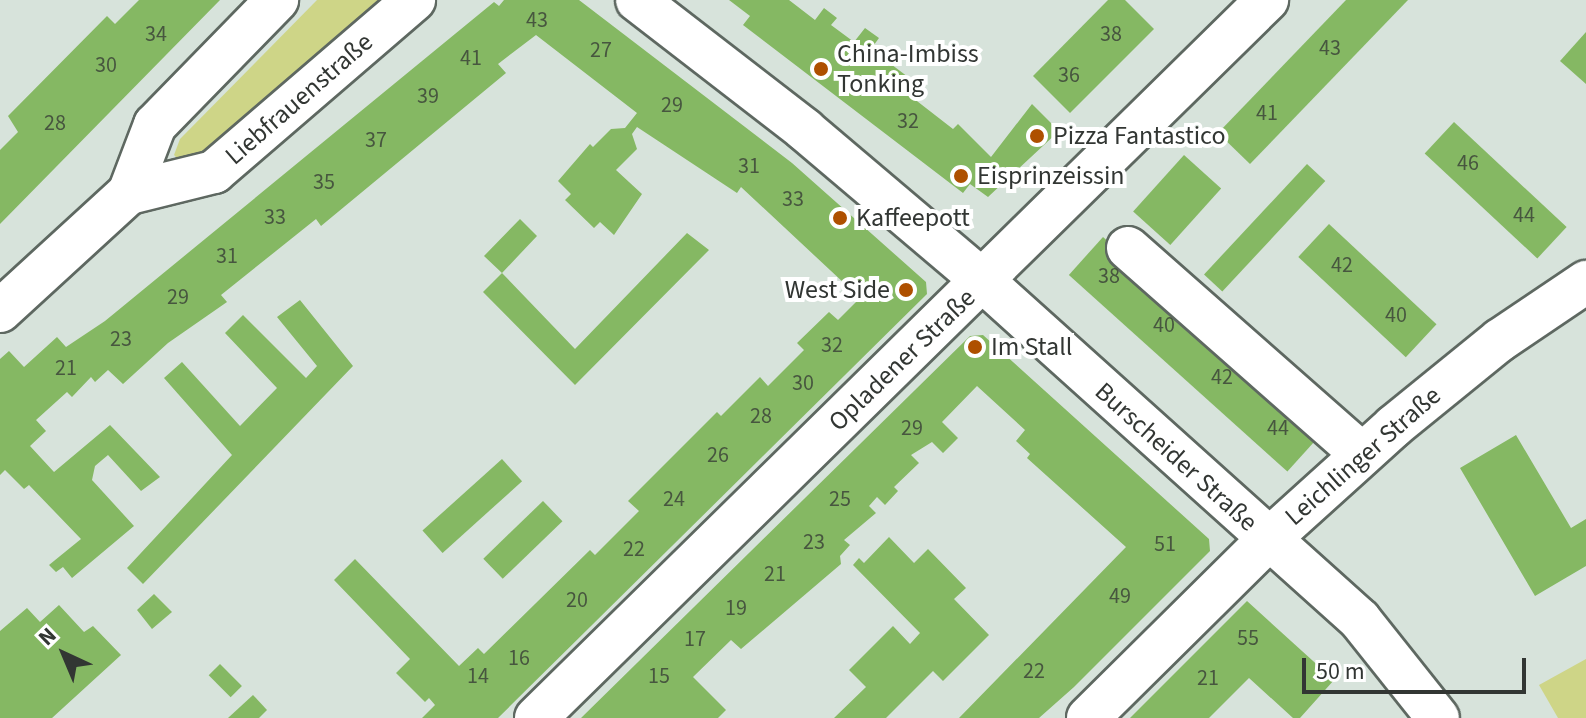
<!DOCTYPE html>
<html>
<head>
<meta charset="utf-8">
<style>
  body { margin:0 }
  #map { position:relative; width:1586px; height:718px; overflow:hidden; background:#d7e3db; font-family:"Source Sans 3",sans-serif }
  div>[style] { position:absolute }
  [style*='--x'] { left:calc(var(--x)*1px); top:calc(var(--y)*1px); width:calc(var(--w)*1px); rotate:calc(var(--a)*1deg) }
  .green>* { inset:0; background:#ced587 }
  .building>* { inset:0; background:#85b863; transform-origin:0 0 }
  .roads { filter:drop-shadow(2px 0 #5e6861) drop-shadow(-2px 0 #5e6861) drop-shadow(0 2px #5e6861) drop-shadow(0 -2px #5e6861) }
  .minor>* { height:42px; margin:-21px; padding:0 21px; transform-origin:21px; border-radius:21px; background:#fff }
  .dots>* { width:22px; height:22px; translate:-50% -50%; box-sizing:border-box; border:4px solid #fff; border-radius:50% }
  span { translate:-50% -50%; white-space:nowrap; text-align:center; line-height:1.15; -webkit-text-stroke:8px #fff; paint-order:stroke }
  .number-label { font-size:22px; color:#47563f }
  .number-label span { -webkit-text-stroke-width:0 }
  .poi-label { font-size:26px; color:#323633 }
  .left { translate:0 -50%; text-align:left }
  .right { translate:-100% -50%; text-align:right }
  .street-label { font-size:26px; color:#323633 }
  .north { position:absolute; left:24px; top:614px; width:80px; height:80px; -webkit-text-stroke:6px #fff; paint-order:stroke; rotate:316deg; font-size:22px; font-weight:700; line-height:32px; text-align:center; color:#323633 }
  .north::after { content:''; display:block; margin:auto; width:28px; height:36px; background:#323633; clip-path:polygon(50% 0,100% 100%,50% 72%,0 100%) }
  .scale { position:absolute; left:1302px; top:658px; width:224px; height:36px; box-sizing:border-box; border:4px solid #323633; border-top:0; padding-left:10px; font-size:24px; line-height:28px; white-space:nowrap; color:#323633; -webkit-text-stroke:6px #fff; paint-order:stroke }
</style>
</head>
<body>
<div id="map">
  <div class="green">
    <div style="clip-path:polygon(317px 0,385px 0,205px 157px,181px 162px,174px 155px,180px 139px)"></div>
    <div style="clip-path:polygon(1586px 659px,1586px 718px,1558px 718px,1539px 685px)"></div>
  </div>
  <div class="building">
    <div style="clip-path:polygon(139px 0,220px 0,0 224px,0 150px,18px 132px,8px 116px,107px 16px,115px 24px)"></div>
    <div style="clip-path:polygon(504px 0,579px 0,792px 163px,926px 282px,927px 294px,498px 718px,422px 718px,435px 705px,429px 698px,425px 702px,396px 673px,410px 659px,334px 580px,355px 559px,459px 666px,478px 648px,484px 654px,590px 550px,595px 555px,639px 511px,628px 501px,717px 412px,721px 416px,760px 377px,768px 386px,804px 350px,797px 343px,829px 312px,838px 320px,860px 298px,741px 187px,737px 193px,637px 127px,632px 134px,637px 149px,616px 170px,642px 194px,614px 235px,600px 222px,594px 228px,565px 200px,571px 194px,558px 181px,590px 144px,593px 147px,611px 129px,625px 128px,637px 113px,536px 35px,498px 64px,506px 73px,321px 226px,316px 219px,221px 295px,227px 302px,168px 343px,123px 384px,108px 370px,95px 382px,91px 377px,72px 397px,67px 392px,36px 420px,46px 431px,30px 446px,54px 472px,110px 425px,160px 477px,141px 491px,108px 455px,95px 466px,92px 480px,134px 526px,72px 578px,63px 567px,56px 572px,49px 565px,81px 539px,29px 485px,24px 489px,5px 470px,0 475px,0 359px,9px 351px,24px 367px,57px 337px,66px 347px,105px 321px,494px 2px,499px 6px)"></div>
    <div style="clip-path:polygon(729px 0,789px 0,815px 20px,824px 8px,837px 18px,831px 25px,854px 42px,865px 28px,879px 38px,871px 49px,912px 80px,904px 91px,953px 129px,958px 124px,991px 157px,1032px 104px,1059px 131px,988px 197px,970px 184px,963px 193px,743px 25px,750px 16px)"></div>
    <div style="clip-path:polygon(1108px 0,1125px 0,1154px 29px,1070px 113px,1033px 76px)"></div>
    <div style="clip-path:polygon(1346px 0,1408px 0,1250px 164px,1218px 133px)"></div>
    <div style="clip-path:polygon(1586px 32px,1586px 84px,1560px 61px)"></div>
    <div style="left:1454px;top:122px;width:154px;height:43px;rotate:43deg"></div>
    <div style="left:1184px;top:155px;width:50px;height:76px;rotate:42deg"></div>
    <div style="left:1307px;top:164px;width:25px;height:151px;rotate:43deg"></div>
    <div style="clip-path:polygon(520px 219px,537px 236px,502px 273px,575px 349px,687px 233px,709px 250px,575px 385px,483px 292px,502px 273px,484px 256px)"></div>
    <div style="left:1329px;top:224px;width:147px;height:45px;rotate:43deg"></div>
    <div style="left:1103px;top:237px;width:294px;height:51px;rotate:42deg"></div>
    <div style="clip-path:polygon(300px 300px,353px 366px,143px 584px,127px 568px,232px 455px,164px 378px,182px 362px,240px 426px,277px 388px,225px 333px,243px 315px,306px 378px,317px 366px,277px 317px)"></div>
    <div style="clip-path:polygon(983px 335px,1209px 539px,1210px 551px,1074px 687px,1039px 718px,959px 718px,1126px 547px,1027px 458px,1030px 454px,1016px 441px,1025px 430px,977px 386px,942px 422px,958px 438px,943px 453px,932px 442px,911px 455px,919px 463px,894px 487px,898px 491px,885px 505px,877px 497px,869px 506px,876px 513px,844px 540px,850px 545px,840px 556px,841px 564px,741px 649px,731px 640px,693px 677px,726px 710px,718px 718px,581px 718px,970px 336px)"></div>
    <div style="clip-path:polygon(1516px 435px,1571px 528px,1586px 519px,1586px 566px,1535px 596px,1460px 468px)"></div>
    <div style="left:502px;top:459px;width:30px;height:107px;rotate:48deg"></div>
    <div style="left:543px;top:501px;width:28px;height:83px;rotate:46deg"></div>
    <div style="clip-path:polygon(889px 537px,914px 563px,928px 549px,966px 588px,954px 599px,989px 635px,943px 681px,933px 671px,886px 718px,834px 718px,866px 687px,849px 670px,893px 626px,910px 644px,920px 633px,853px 565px,859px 558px,864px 563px)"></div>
    <div style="clip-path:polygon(154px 594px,172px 612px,152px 629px,137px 610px)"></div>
    <div style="clip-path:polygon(1247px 601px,1334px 680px,1300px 718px,1293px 718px,1249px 678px,1209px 718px,1130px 718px)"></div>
    <div style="clip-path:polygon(59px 605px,84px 632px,93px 626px,121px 655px,52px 718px,0 718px,0 631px,27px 608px,40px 622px)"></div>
    <div style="left:220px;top:664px;width:31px;height:16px;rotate:45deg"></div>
    <div style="clip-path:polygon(253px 695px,267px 710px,259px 718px,228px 718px)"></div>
  </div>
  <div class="roads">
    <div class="minor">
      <div style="--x:637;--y:0;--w:212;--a:37.7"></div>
      <div style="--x:805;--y:130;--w:233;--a:40.3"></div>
      <div style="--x:983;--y:281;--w:507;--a:41.96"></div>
      <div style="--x:1360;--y:620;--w:125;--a:51.5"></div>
      <div style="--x:129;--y:193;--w:88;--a:-13.9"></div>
      <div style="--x:214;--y:172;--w:264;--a:-40.7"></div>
      <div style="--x:1128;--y:248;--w:312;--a:41.4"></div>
      <div style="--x:0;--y:311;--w:175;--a:-42.5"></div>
      <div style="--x:129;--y:193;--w:73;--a:-69.1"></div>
      <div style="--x:155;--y:125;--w:175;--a:-45.7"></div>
      <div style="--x:536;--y:718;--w:1025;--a:-44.49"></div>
      <div style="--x:1088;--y:718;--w:253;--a:-44.7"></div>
      <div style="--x:1268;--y:540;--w:170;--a:-42.1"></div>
      <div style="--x:1394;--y:426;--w:136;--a:-39.1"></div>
      <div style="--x:1500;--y:340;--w:104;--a:-34"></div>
    </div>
  </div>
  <div class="dots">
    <div style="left:821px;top:69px;background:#ae5000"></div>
    <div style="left:1037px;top:136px;background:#ae5000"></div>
    <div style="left:961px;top:176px;background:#ae5000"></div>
    <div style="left:840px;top:218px;background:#ae5000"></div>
    <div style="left:906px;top:290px;background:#ae5000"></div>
    <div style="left:975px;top:347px;background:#ae5000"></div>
  </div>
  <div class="number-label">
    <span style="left:537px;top:21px">43</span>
    <span style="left:156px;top:35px">34</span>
    <span style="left:1111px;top:35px">38</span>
    <span style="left:1330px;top:49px">43</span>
    <span style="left:601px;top:51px">27</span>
    <span style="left:471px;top:59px">41</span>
    <span style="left:106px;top:66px">30</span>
    <span style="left:1069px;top:76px">36</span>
    <span style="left:428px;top:97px">39</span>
    <span style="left:672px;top:106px">29</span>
    <span style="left:1267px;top:114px">41</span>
    <span style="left:908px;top:122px">32</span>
    <span style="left:55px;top:124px">28</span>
    <span style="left:376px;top:141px">37</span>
    <span style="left:1468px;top:164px">46</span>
    <span style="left:749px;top:167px">31</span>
    <span style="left:324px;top:183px">35</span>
    <span style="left:793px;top:200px">33</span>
    <span style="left:1524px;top:216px">44</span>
    <span style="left:275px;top:218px">33</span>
    <span style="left:227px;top:257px">31</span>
    <span style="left:1342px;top:266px">42</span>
    <span style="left:1109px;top:277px">38</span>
    <span style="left:178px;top:298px">29</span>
    <span style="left:1396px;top:316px">40</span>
    <span style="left:1164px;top:326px">40</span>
    <span style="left:121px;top:340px">23</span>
    <span style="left:832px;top:346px">32</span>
    <span style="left:66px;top:369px">21</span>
    <span style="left:1222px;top:378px">42</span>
    <span style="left:803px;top:384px">30</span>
    <span style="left:761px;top:417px">28</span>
    <span style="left:912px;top:429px">29</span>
    <span style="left:1278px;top:429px">44</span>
    <span style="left:718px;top:456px">26</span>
    <span style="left:674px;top:500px">24</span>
    <span style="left:840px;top:500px">25</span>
    <span style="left:814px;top:543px">23</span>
    <span style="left:1165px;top:545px">51</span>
    <span style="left:634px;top:550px">22</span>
    <span style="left:775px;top:575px">21</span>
    <span style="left:1120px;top:597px">49</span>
    <span style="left:577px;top:601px">20</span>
    <span style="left:736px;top:609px">19</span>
    <span style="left:1248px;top:639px">55</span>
    <span style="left:695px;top:640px">17</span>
    <span style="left:519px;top:659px">16</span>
    <span style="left:1034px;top:672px">22</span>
    <span style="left:478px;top:677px">14</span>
    <span style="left:659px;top:677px">15</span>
    <span style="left:1208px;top:679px">21</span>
  </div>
  <div class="poi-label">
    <span class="left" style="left:837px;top:69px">China-Imbiss<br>Tonking</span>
    <span class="left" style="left:1053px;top:136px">Pizza Fantastico</span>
    <span class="left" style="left:977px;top:176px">Eisprinzeissin</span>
    <span class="left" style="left:856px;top:218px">Kaffeepott</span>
    <span class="right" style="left:890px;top:290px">West Side</span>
    <span class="left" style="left:991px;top:347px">Im Stall</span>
  </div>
  <div class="street-label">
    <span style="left:299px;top:99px;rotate:-41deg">Liebfrauenstraße</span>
    <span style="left:902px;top:360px;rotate:-44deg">Opladener Straße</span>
    <span style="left:1363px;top:456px;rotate:-41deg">Leichlinger Straße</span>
    <span style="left:1176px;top:457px;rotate:42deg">Burscheider Straße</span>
  </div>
  <div class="north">N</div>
  <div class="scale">50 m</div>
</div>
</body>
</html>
